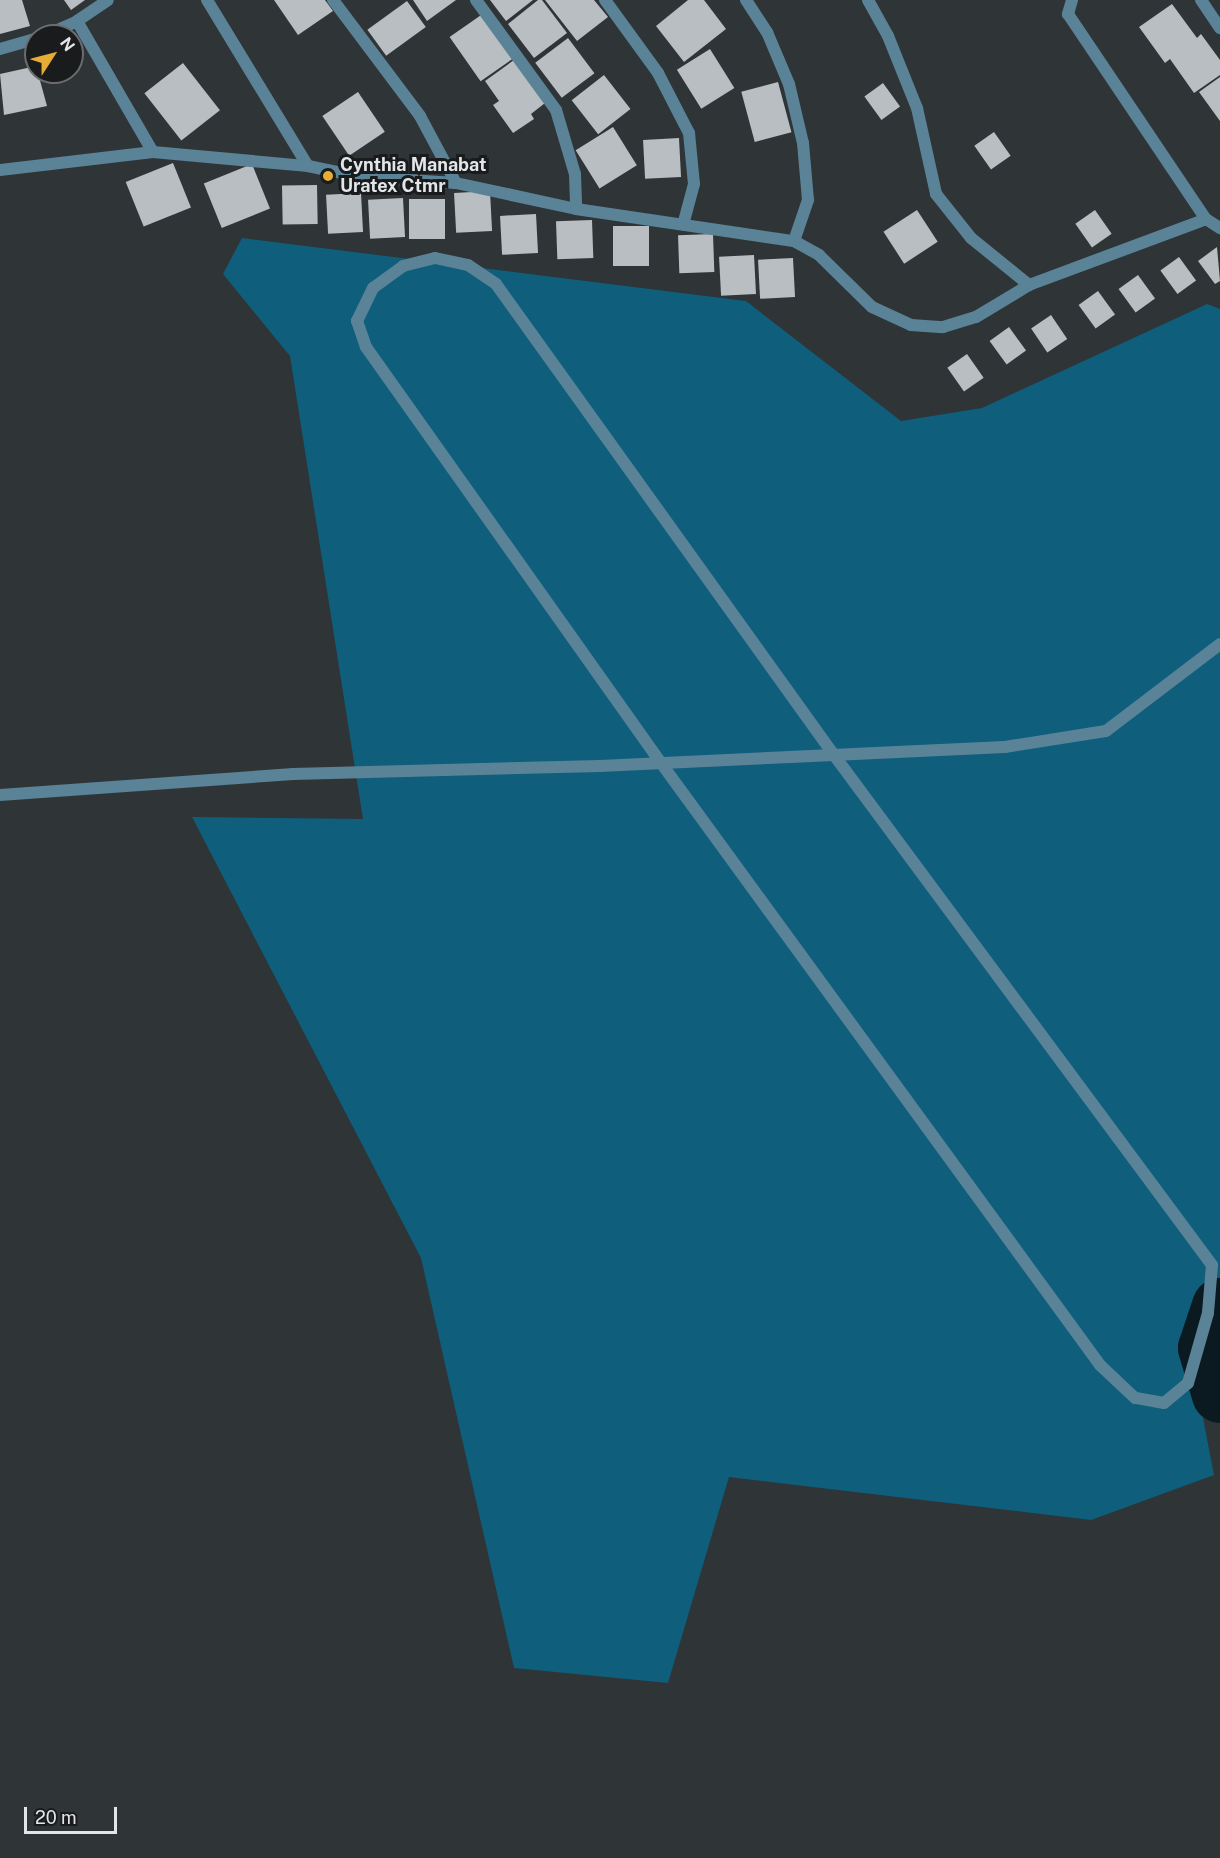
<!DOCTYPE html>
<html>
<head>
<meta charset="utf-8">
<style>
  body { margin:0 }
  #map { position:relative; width:1220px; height:1858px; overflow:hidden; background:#2f3437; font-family:"Public Sans",sans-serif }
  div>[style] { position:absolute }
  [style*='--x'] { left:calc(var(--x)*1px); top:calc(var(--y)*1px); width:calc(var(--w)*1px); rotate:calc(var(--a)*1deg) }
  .green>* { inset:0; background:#0f5e7c }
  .river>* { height:56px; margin:-28px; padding:0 28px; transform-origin:28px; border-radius:28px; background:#0b1920 }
  .building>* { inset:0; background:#b8bec1; transform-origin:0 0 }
  .street>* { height:12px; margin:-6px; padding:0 6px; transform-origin:6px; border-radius:6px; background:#5a8398 }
  .dots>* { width:16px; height:16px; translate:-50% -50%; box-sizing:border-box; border:3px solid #191b1d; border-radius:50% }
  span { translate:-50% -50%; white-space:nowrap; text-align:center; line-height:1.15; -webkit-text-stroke:6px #191b1d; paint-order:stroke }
  .poi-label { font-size:18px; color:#e3e6e8; font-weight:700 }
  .left { translate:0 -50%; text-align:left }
  .north { position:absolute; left:24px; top:24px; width:60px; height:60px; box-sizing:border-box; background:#191b1d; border:2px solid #6a6c6e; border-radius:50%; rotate:54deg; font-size:16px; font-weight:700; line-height:24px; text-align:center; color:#e3e6e8 }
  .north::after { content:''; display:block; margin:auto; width:21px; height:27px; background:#e7ac36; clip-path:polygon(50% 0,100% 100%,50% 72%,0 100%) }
  .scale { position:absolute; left:24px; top:1807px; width:93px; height:27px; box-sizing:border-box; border:3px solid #e3e6e8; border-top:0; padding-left:8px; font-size:18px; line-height:21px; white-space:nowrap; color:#e3e6e8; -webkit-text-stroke:4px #191b1d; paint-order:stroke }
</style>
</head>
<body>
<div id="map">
  <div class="green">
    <div style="clip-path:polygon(242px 238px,746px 301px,901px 421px,982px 408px,1207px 304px,1220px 309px,1220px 1281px,1197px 1387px,1214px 1475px,1091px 1520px,729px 1477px,668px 1683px,514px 1668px,421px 1258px,192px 817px,363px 819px,290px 356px,223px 274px)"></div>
  </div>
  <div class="river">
    <div style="--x:1220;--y:1306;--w:44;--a:108.4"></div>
    <div style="--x:1206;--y:1348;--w:49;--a:73.4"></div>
  </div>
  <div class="building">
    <div style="clip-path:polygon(0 0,22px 0,30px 26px,0 34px)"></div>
    <div style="clip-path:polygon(64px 0,85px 0,71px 10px)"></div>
    <div style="clip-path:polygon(274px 0,325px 0,333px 11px,298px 35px)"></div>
    <div style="clip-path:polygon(413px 0,456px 0,427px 21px)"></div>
    <div style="clip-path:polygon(490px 0,533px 0,506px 21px)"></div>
    <div style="clip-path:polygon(538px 0,542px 0,567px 33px,534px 58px,508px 24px)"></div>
    <div style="clip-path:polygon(545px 0,594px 0,608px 17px,577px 41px)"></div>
    <div style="clip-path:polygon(688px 0,704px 0,726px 29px,684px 62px,656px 26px)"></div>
    <div style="left:407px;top:1px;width:32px;height:49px;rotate:54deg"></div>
    <div style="clip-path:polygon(1172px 4px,1197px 38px,1201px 34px,1220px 60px,1220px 75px,1194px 93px,1170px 59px,1165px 63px,1139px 27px)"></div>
    <div style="left:484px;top:13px;width:54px;height:42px;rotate:55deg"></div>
    <div style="left:568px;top:38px;width:44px;height:41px;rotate:53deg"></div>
    <div style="left:710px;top:49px;width:46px;height:39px;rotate:58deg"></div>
    <div style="clip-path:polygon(514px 60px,545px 103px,531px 114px,534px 119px,513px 133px,493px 105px,499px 101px,485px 81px)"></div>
    <div style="left:183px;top:63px;width:60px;height:49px;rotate:52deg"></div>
    <div style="clip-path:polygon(36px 66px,47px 106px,4px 115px,0 74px)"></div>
    <div style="left:604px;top:75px;width:43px;height:41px;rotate:52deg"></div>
    <div style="clip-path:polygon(1220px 77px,1220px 121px,1199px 92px)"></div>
    <div style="left:778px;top:82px;width:52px;height:38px;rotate:75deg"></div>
    <div style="left:883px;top:83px;width:29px;height:23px;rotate:54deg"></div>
    <div style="left:358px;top:92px;width:48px;height:43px;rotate:56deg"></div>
    <div style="left:613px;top:127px;width:45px;height:44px;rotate:58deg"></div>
    <div style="left:994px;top:132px;width:29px;height:24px;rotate:55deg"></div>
    <div style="left:679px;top:138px;width:39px;height:36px;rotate:87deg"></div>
    <div style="left:173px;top:163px;width:48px;height:51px;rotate:68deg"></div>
    <div style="left:252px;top:164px;width:48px;height:52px;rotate:68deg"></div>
    <div style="left:317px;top:185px;width:39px;height:35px;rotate:89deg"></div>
    <div style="left:490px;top:191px;width:40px;height:36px;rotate:87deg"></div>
    <div style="left:361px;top:193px;width:39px;height:35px;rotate:87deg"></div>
    <div style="left:403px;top:198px;width:39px;height:35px;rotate:87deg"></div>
    <div style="left:409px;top:199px;width:36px;height:40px"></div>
    <div style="left:917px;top:210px;width:38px;height:40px;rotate:57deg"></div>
    <div style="left:1095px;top:210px;width:29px;height:24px;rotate:55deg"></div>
    <div style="left:536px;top:214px;width:39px;height:36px;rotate:87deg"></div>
    <div style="left:592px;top:220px;width:38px;height:36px;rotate:88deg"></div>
    <div style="left:613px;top:226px;width:36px;height:40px"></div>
    <div style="left:713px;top:234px;width:38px;height:35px;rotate:88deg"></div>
    <div style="clip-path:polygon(1217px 247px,1220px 281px,1215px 284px,1198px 261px)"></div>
    <div style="left:754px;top:255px;width:39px;height:35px;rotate:87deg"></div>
    <div style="left:1179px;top:257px;width:29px;height:23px;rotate:54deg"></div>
    <div style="left:793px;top:258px;width:39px;height:35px;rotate:87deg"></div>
    <div style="left:1138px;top:275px;width:29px;height:24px;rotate:54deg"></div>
    <div style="left:1098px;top:291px;width:29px;height:24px;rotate:54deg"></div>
    <div style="left:1051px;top:315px;width:29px;height:24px;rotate:56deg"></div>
    <div style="left:1009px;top:327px;width:29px;height:24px;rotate:54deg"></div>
    <div style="left:967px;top:354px;width:29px;height:24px;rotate:55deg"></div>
  </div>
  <div class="street">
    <div style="--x:207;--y:0;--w:194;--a:58.7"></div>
    <div style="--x:308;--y:166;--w:54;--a:11.7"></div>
    <div style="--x:361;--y:177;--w:95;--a:3.6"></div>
    <div style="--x:456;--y:183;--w:123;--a:12.2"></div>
    <div style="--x:576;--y:209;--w:220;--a:8.4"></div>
    <div style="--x:794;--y:241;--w:29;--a:29"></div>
    <div style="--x:819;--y:255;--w:74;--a:44.5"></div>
    <div style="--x:872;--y:307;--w:43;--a:24.8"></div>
    <div style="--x:911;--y:325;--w:32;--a:4"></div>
    <div style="--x:943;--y:327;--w:34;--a:-17"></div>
    <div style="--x:976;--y:317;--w:62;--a:-31.1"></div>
    <div style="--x:1029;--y:285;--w:189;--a:-20.4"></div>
    <div style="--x:333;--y:0;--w:145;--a:53.1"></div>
    <div style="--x:420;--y:116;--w:76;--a:61.8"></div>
    <div style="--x:476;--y:0;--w:136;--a:54"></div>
    <div style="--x:556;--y:110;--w:67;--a:73.5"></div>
    <div style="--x:575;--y:174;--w:35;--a:88"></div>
    <div style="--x:605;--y:0;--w:90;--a:54"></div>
    <div style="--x:658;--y:73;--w:68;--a:62.7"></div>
    <div style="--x:689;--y:133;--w:51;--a:84.4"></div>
    <div style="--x:694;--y:184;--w:42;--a:105"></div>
    <div style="--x:746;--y:0;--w:38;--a:57"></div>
    <div style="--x:767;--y:32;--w:56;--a:67.1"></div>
    <div style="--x:789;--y:84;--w:61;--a:76.7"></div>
    <div style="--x:803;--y:143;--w:57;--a:85"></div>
    <div style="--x:808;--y:200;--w:43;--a:108.9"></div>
    <div style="--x:868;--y:0;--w:41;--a:60.9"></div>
    <div style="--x:888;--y:36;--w:78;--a:68.1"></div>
    <div style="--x:917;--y:108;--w:88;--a:77.5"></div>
    <div style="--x:936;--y:194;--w:56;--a:51.5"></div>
    <div style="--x:971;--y:238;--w:75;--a:39"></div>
    <div style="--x:1072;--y:0;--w:15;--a:106"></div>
    <div style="--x:1068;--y:14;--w:247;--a:56.1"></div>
    <div style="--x:1206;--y:219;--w:17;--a:33"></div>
    <div style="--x:1201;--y:0;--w:34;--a:56"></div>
    <div style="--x:77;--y:21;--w:151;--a:59.9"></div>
    <div style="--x:44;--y:36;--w:36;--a:-24"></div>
    <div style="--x:77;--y:21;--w:37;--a:-34"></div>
    <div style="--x:0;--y:49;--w:37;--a:-16"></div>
    <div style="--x:0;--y:170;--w:154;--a:-6.7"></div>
    <div style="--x:153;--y:152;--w:156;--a:5.2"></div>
    <div style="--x:435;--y:258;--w:34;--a:12"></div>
    <div style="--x:468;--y:265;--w:34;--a:34"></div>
    <div style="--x:496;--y:284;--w:580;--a:54.34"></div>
    <div style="--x:834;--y:755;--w:635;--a:53.46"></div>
    <div style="--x:1212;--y:1265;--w:48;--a:94.8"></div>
    <div style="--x:1208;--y:1313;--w:73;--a:105.9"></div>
    <div style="--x:1188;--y:1383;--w:31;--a:140"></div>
    <div style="--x:1164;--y:1403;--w:29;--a:-170"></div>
    <div style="--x:1135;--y:1398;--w:48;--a:-136.7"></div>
    <div style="--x:1100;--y:1365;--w:745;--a:-126.1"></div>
    <div style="--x:661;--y:763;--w:510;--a:-125.34"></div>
    <div style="--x:366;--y:347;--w:28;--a:-109"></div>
    <div style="--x:357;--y:321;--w:37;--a:-64"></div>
    <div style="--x:373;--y:288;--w:37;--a:-36"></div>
    <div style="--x:403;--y:266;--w:33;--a:-14"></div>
    <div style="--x:0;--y:795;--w:294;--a:-4.1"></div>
    <div style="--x:293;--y:774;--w:307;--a:-1.5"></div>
    <div style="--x:600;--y:766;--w:405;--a:-2.7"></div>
    <div style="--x:1005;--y:747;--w:102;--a:-9"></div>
    <div style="--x:1106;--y:731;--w:143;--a:-37.3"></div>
  </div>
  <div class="dots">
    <div style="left:328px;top:176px;background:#e7ac36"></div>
  </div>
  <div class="poi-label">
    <span class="left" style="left:340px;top:176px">Cynthia Manabat<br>Uratex Ctmr</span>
  </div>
  <div class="north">N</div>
  <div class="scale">20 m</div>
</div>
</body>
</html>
